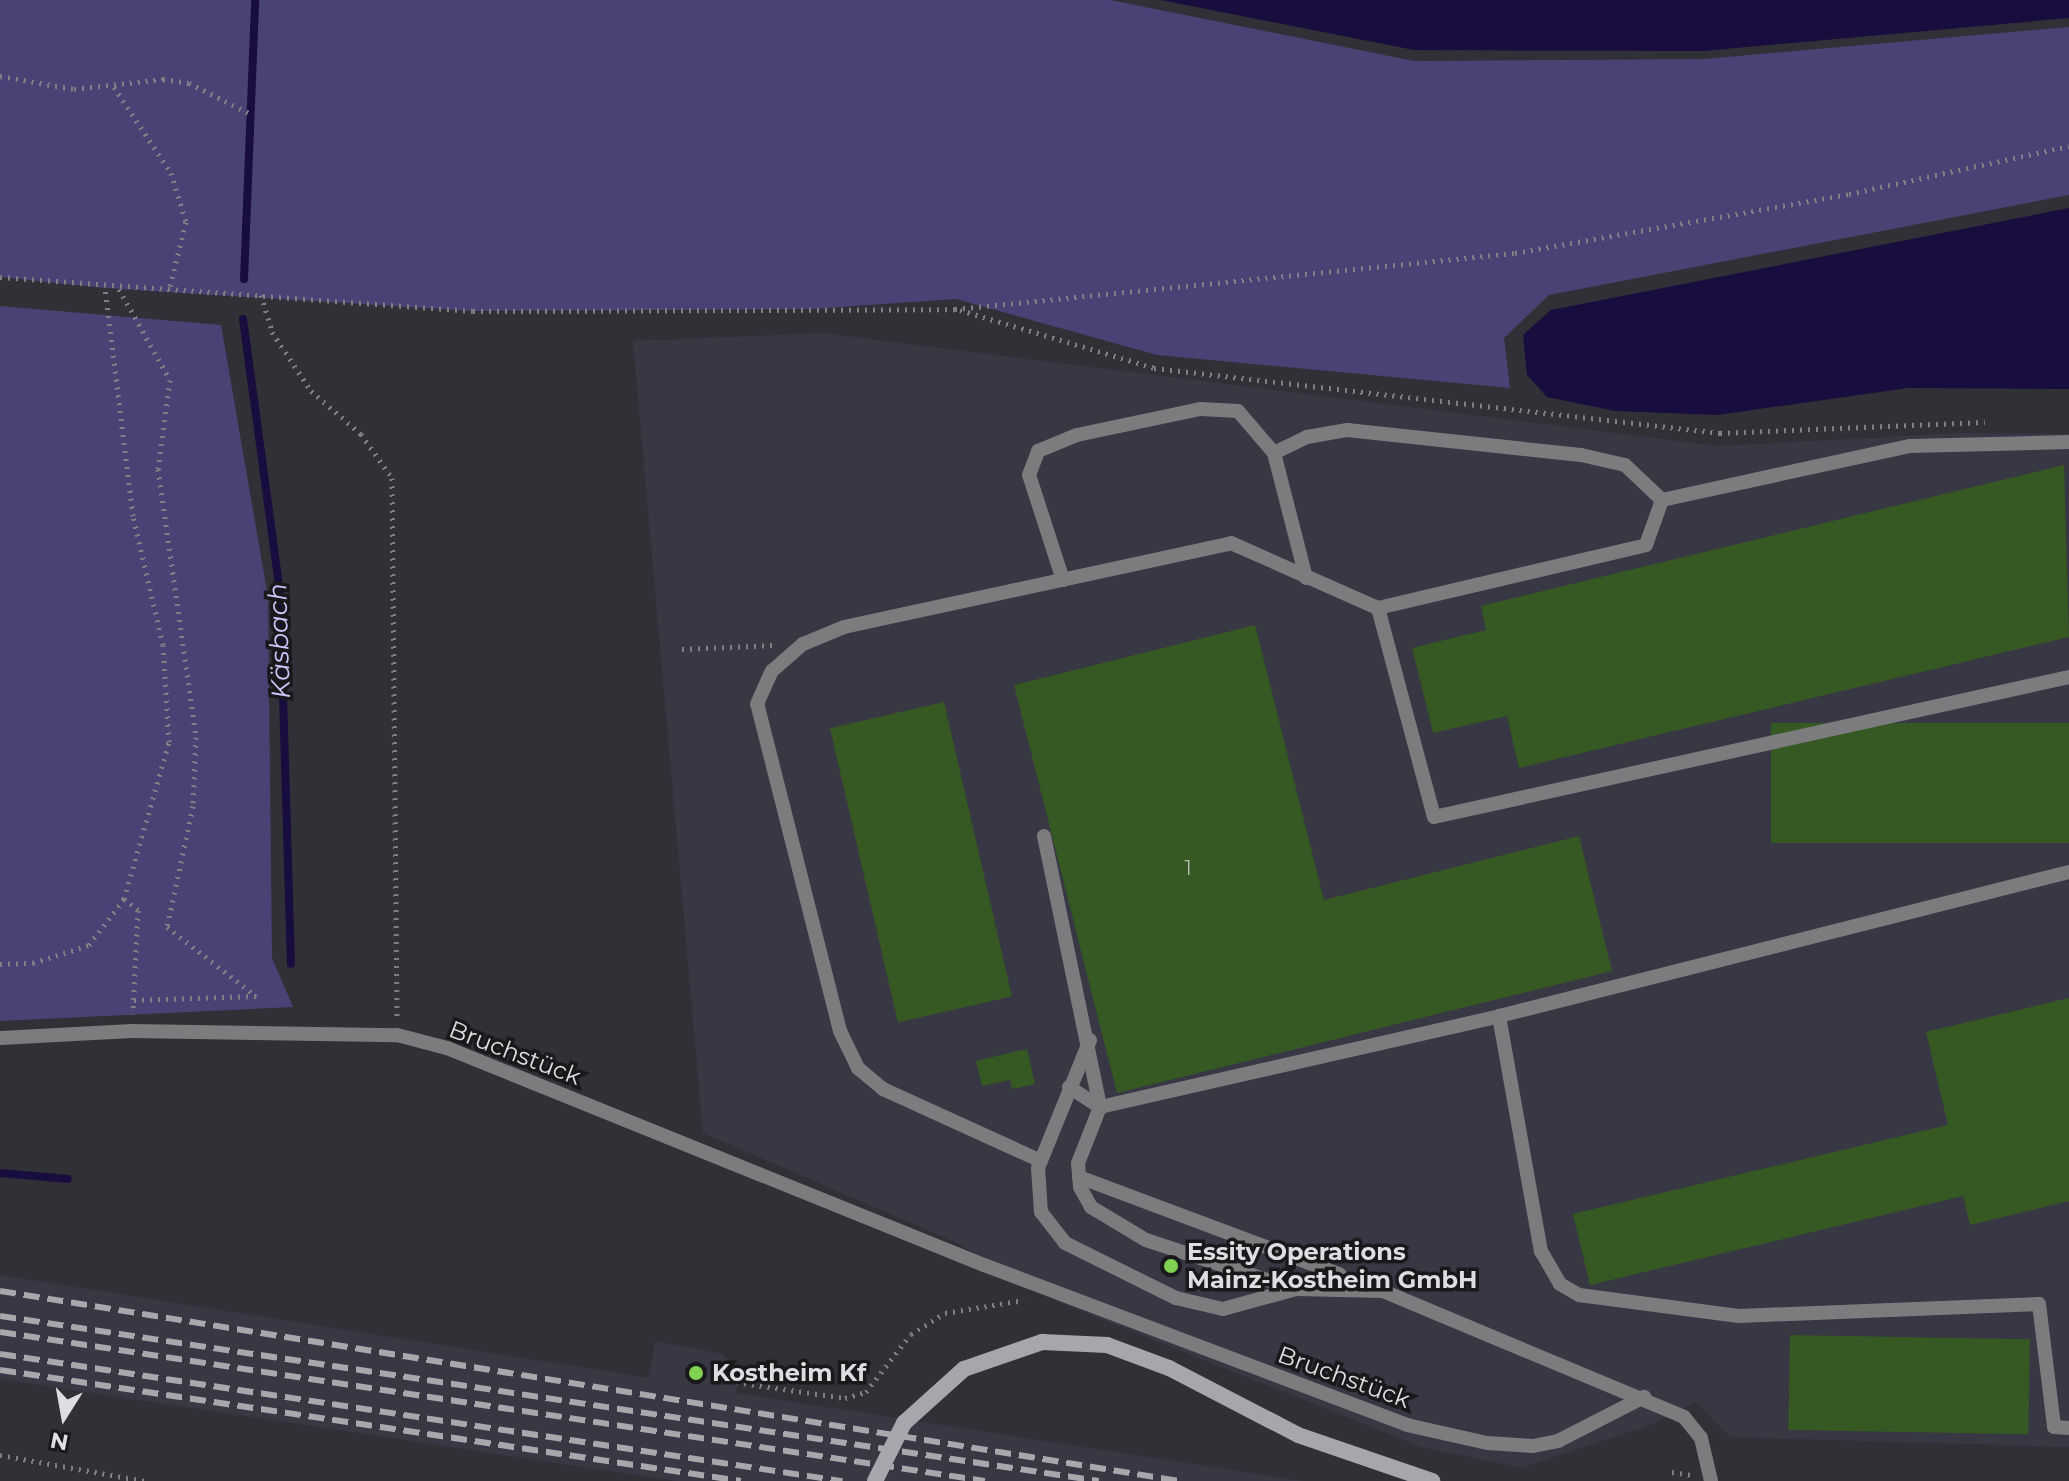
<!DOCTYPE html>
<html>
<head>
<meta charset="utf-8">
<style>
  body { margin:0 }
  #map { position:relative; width:2069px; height:1481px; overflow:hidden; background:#303037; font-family:Montserrat,sans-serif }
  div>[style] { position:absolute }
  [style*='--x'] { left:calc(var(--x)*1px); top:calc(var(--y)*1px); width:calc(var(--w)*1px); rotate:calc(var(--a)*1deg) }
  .built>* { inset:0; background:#383744 }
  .green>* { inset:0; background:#494375 }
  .water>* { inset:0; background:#190c3e }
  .stream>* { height:8px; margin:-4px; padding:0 4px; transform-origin:4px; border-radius:4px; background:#190c3e }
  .building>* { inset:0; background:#365823; transform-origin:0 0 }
  .path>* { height:5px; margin-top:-2.5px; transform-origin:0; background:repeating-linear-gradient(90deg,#7f7f85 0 2px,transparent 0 8px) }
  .lane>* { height:14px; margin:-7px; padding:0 7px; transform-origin:7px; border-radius:7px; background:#7c7c7f }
  .secondary>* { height:16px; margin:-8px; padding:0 8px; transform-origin:8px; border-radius:8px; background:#a6a6ac }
  .rail>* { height:6px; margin-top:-3px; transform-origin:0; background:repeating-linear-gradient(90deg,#a7a7ac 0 16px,transparent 0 24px) }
  .secondary-bridge>* { height:16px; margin:-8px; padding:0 8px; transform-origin:8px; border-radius:8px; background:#a6a6ac }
  .dots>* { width:22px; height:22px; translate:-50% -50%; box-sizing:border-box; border:4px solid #19191c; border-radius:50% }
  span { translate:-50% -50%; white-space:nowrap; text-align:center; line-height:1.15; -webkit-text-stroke:7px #19191c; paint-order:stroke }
  .number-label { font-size:20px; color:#b4bcb2 }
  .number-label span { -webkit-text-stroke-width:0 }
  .street-label { font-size:24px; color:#dedee2 }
  .poi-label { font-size:24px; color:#dedee2; font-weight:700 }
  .left { translate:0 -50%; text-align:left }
  .water-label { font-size:26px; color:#cac7fa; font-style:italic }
  .north { position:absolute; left:24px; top:1377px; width:80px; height:80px; -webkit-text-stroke:6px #19191c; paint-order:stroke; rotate:191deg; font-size:22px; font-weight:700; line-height:32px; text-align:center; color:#dedee2 }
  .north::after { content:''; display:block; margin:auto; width:28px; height:36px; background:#dedee2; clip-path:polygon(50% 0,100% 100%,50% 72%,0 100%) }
</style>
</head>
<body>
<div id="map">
  <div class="built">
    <div style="clip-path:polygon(823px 333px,1717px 446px,1961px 433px,2069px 434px,2069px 1447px,1730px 1437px,1696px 1402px,1651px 1425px,1522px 1468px,1421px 1447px,1061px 1303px,955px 1242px,703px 1133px,633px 341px)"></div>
    <div style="clip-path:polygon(0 1275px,649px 1378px,655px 1341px,723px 1354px,737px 1374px,736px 1393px,1303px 1481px,676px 1481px,0 1379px)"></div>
  </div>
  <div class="green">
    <div style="clip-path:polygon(0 0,1110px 0,1414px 61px,1704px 59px,2069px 27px,2069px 195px,1549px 295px,1504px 338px,1510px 388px,1157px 355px,956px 299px,811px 309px,473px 311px,105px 288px,0 277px)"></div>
    <div style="clip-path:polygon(0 306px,221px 325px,268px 597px,272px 958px,293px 1007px,0 1021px)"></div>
  </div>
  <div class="water">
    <div style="clip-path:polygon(1161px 0,2069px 0,2069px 18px,1703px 51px,1414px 50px)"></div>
    <div style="clip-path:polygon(2069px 208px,2069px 389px,1908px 388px,1717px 415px,1615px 411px,1547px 397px,1527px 375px,1523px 335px,1551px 310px)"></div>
  </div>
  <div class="stream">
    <div style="--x:244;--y:279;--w:279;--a:-87.7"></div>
    <div style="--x:243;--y:319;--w:277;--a:82.3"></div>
    <div style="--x:280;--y:594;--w:370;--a:88.3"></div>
    <div style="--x:0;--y:1173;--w:68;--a:5"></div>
  </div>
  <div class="building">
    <div style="clip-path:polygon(2064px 465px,2069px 637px,1519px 768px,1507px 716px,1433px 733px,1412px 648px,1486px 630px,1481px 606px)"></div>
    <div style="clip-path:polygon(1255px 625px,1324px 900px,1579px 836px,1612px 971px,1117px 1093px,1014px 685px)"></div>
    <div style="left:944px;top:702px;width:302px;height:117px;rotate:77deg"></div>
    <div style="left:2069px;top:723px;width:120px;height:298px;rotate:90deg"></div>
    <div style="clip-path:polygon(2069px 998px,2069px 1201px,1970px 1225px,1963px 1196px,1590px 1285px,1573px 1214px,1948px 1125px,1926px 1032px)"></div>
    <div style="clip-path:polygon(1027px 1049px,1035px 1084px,1012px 1089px,1010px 1080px,982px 1086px,976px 1061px)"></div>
    <div style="left:1790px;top:1335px;width:240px;height:95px;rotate:1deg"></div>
  </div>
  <div class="path">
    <div style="--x:0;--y:76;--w:75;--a:10"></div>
    <div style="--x:74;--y:89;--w:90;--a:-6.4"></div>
    <div style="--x:163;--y:79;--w:26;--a:9"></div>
    <div style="--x:189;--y:83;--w:69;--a:26.6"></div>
    <div style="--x:114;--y:87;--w:103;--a:56.5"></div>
    <div style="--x:171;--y:173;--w:51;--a:73"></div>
    <div style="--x:186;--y:222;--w:70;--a:104"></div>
    <div style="--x:0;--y:277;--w:474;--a:4.1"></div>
    <div style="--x:473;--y:311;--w:482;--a:-0.2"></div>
    <div style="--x:955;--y:309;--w:563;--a:-5.71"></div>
    <div style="--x:1515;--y:253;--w:339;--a:-10"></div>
    <div style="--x:1849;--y:194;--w:225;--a:-12.3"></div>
    <div style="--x:119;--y:289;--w:104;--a:60.7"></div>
    <div style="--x:170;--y:380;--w:90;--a:97.7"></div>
    <div style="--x:158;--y:469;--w:271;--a:81.9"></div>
    <div style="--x:196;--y:737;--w:69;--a:92.5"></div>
    <div style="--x:193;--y:806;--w:124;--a:102.1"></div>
    <div style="--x:167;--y:927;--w:113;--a:37.8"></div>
    <div style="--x:256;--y:996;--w:123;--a:178.1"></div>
    <div style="--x:261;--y:295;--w:39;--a:73"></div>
    <div style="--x:272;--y:332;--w:71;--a:56.5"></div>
    <div style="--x:311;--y:391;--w:66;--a:40.7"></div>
    <div style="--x:361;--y:434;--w:54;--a:54.8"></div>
    <div style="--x:392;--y:478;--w:540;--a:89.47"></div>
    <div style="--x:960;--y:310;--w:202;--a:16.6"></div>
    <div style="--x:1154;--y:368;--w:570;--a:6.55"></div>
    <div style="--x:1720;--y:433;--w:265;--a:-2.4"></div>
    <div style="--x:682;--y:649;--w:91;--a:-2.5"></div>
    <div style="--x:124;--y:899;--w:18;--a:38"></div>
    <div style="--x:138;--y:910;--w:104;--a:92.8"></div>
    <div style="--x:0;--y:964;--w:33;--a:-2"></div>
    <div style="--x:33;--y:963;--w:59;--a:-17.8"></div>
    <div style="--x:89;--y:945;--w:58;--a:-52.7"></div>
    <div style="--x:124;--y:899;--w:163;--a:-74"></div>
    <div style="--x:169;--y:742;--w:97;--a:-93.5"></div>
    <div style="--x:163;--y:645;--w:132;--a:-103.1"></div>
    <div style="--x:133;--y:516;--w:230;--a:-97"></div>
    <div style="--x:728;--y:1381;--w:118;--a:8.3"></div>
    <div style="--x:845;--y:1398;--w:22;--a:-16"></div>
    <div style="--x:866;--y:1392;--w:73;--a:-52.2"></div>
    <div style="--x:911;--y:1334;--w:40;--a:-32"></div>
    <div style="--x:945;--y:1313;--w:80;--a:-9.3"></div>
    <div style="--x:0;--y:1455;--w:147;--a:10.2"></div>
    <div style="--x:1672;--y:1472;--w:19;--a:9"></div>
  </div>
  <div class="lane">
    <div style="--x:1274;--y:453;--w:37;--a:-26"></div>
    <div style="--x:1307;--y:437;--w:41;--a:-9.9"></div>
    <div style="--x:1347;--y:430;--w:235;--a:6.1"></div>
    <div style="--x:1581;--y:455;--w:45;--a:12.8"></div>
    <div style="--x:1625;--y:465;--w:51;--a:43.4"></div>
    <div style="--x:1662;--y:500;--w:254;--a:-12.3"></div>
    <div style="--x:1910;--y:446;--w:159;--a:-1.4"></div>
    <div style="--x:1063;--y:580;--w:110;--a:-107.9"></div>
    <div style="--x:1029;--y:475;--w:26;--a:-69"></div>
    <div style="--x:1038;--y:451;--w:42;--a:-22.3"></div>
    <div style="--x:1077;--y:435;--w:126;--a:-11.9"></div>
    <div style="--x:1200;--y:409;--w:38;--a:3"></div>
    <div style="--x:1238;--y:411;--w:55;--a:49.4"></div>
    <div style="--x:1274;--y:453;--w:129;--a:75.6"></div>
    <div style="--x:1378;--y:608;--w:275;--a:-13.2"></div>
    <div style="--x:1646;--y:545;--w:48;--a:-70.4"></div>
    <div style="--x:1044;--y:836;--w:277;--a:78.3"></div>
    <div style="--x:1100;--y:1107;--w:60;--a:111.4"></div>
    <div style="--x:1078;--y:1163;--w:24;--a:85"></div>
    <div style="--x:1080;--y:1187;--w:23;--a:61"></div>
    <div style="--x:1091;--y:1207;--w:64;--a:31"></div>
    <div style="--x:1146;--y:1240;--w:150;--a:18.3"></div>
    <div style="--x:1499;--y:1016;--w:239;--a:79.9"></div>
    <div style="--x:1541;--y:1251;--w:38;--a:60"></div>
    <div style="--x:1560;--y:1284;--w:22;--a:30"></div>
    <div style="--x:1579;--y:1295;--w:161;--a:7.5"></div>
    <div style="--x:1739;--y:1316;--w:300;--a:-2.3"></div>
    <div style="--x:2039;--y:1304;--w:124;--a:83"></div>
    <div style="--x:2054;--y:1427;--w:15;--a:4"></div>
    <div style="--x:0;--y:1038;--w:132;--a:-3"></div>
    <div style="--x:132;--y:1031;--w:265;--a:0.9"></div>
    <div style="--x:397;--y:1035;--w:52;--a:14.6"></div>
    <div style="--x:447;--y:1048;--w:579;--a:22"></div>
    <div style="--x:984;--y:1265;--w:452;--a:20.7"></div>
    <div style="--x:1407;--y:1425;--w:82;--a:12.7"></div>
    <div style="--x:1487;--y:1443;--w:46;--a:3.7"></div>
    <div style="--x:1533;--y:1446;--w:25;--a:-11"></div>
    <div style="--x:1558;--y:1441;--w:97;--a:-27.1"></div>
    <div style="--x:1090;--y:1040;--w:138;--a:112.1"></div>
    <div style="--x:1038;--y:1168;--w:44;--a:86.1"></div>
    <div style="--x:1041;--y:1212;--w:39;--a:52"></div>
    <div style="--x:1065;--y:1243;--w:124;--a:26.4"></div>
    <div style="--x:1176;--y:1298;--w:48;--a:13.2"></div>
    <div style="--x:1223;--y:1309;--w:76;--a:-15.3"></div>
    <div style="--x:1296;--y:1289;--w:87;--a:1.3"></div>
    <div style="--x:1383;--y:1291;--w:326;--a:22.7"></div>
    <div style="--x:1684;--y:1417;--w:27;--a:51"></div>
    <div style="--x:1701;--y:1438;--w:44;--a:76.9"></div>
    <div style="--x:1069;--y:1087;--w:37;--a:33"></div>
    <div style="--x:1100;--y:1107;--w:409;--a:-12.8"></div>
    <div style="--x:1499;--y:1016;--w:588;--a:-14.18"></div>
    <div style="--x:1041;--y:1161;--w:174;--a:-155.5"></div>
    <div style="--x:883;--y:1089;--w:33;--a:-140"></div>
    <div style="--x:858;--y:1068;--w:41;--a:-115.9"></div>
    <div style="--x:840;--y:1031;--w:337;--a:-104.2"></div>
    <div style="--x:757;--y:704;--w:36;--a:-66"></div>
    <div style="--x:772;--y:671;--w:41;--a:-41.1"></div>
    <div style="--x:803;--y:644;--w:44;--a:-22.5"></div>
    <div style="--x:844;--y:627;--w:396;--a:-12.2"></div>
    <div style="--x:1231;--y:543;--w:161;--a:23.9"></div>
    <div style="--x:1378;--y:608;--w:216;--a:75"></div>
    <div style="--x:1434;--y:817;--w:650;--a:-12.43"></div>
    <div style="--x:1079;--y:1177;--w:278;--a:20.5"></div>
    <div style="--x:1339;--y:1274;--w:18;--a:56"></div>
  </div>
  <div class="secondary">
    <div style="--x:964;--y:1369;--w:83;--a:-19.1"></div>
    <div style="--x:1042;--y:1342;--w:65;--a:2.6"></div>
    <div style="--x:1107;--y:1345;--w:66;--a:20.4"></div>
    <div style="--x:1169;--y:1368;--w:145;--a:27.4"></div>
    <div style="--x:1298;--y:1435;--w:142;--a:18.9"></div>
  </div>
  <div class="rail">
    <div style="--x:0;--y:1291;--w:1194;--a:9.15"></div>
    <div style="--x:0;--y:1316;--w:1111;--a:8.54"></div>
    <div style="--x:0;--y:1332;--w:996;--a:8.6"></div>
    <div style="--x:0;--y:1354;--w:852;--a:8.58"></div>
    <div style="--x:0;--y:1370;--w:749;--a:8.52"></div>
  </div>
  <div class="secondary-bridge">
    <div style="--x:875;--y:1481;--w:65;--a:-63.4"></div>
    <div style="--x:904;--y:1423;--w:81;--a:-42"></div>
  </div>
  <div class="dots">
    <div style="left:1171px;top:1266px;background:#80d051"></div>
    <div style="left:696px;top:1373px;background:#80d051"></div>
  </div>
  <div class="number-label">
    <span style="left:1188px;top:868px">1</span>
  </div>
  <div class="street-label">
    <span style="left:515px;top:1053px;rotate:21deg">Bruchstück</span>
    <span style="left:1344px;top:1377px;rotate:20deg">Bruchstück</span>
  </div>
  <div class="poi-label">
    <span class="left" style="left:1187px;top:1266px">Essity Operations<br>Mainz-Kostheim GmbH</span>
    <span class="left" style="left:712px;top:1373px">Kostheim Kf</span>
  </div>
  <div class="water-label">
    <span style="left:280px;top:641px;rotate:-92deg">Käsbach</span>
  </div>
  <div class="north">N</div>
</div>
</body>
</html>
